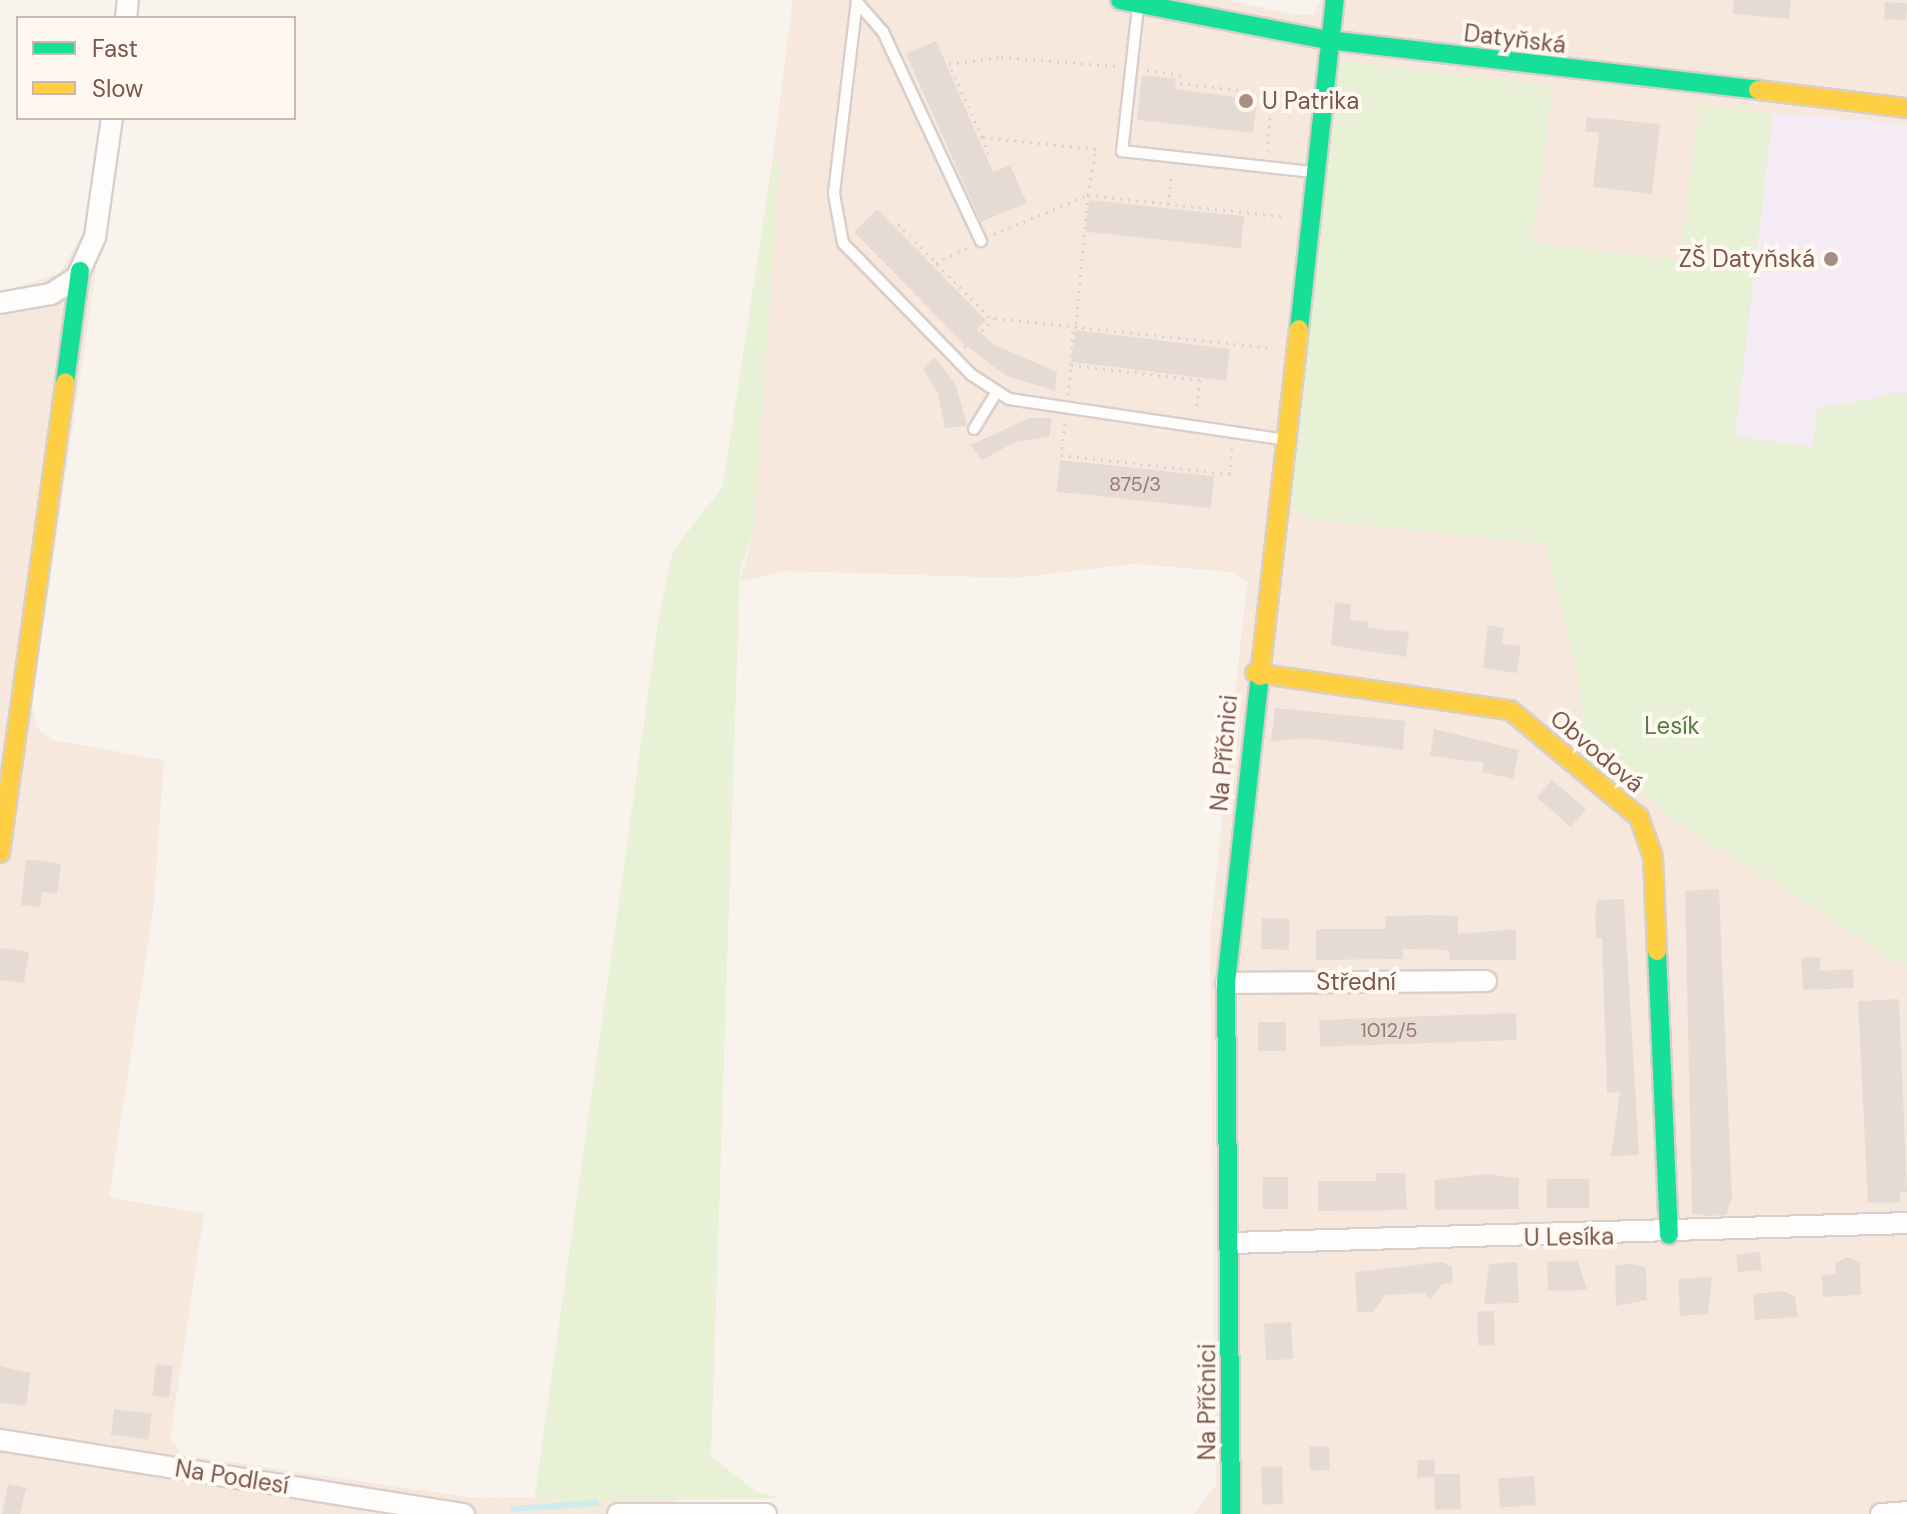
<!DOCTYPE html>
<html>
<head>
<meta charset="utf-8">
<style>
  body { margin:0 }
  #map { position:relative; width:1907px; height:1514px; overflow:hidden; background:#f9f3ed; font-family:"DM Sans",sans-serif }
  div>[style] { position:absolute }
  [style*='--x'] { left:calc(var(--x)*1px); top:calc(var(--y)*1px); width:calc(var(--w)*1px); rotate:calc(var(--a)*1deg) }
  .residential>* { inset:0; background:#f6e8dd }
  .education>* { inset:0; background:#f5ebf5 }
  .green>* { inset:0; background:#e8f0d6 }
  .stream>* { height:6px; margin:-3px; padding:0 3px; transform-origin:3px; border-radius:3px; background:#cdecec }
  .building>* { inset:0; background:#e6dbd4; transform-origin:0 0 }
  .path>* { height:3px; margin-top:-1.5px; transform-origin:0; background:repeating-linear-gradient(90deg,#dcd1ce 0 2px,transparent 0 8px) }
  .roads { filter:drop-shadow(2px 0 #d9cfca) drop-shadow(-2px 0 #d9cfca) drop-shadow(0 2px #d9cfca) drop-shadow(0 -2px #d9cfca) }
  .lane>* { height:10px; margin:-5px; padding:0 5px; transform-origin:5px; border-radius:5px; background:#fefdfc }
  .street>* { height:20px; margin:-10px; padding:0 10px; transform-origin:10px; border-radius:10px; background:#fefdfc }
  .fast>* { height:18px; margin:-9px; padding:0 9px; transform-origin:9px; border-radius:9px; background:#16e098 }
  .slow>* { height:18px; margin:-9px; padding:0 9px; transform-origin:9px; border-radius:9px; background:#ffcf43 }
  .dots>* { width:22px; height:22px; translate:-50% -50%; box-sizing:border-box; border:4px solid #fff8f1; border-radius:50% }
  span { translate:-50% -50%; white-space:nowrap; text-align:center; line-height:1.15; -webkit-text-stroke:8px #fff8f1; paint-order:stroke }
  .number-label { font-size:20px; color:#98796e }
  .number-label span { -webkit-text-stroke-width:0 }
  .street-label { font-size:24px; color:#7c5649 }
  .poi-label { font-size:24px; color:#7c5649 }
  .left { translate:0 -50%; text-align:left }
  .right { translate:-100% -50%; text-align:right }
  .park-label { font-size:24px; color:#567d3c }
  .legend { position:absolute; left:16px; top:16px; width:280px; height:104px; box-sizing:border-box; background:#fff8f1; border:2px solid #cbb7ae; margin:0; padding:10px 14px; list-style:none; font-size:24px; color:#7c5649 }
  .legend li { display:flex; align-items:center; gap:16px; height:40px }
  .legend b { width:40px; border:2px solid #cbb7ae }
</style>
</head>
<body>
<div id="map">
  <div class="residential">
    <div style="clip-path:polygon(793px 0,1227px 0,1296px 15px,1314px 15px,1320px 0,1907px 0,1907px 1514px,1194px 1514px,1216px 1485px,1210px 935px,1247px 582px,1231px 572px,1134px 564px,1014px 578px,787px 571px,740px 582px,754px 531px,779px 160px,771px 170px)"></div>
    <div style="clip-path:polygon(84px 231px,101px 234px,32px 705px,36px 727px,53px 740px,164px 760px,153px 911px,109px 1197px,204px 1214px,170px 1439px,183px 1455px,476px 1498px,677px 1496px,680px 1514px,0 1514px,0 292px,60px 273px)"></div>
  </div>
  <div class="education">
    <div style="clip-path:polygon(1773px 113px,1907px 124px,1907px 393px,1886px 393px,1813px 447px,1735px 437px)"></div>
  </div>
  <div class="green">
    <div style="clip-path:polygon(1336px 60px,1553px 86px,1532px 243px,1680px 260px,1699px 104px,1773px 113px,1735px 436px,1813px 447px,1817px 408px,1907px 393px,1907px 968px,1671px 818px,1585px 743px,1579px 680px,1545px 544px,1314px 520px,1296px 511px,1290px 490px)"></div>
    <div style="clip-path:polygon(780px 159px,754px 531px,740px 569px,711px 1457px,757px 1492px,781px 1498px,534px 1502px,659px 617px,673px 551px,723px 486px,771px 170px)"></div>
  </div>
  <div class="stream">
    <div style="--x:513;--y:1509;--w:83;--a:-4.1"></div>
  </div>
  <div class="building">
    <div style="clip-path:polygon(1734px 0,1791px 0,1789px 19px,1733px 14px)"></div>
    <div style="left:1885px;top:2px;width:22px;height:17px;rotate:3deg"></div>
    <div style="clip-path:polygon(936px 41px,993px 172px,1010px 165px,1027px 203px,981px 222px,906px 54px)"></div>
    <div style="clip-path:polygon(1142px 75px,1176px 79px,1175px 89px,1257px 100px,1253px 133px,1137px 120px)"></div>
    <div style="clip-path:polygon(1587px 117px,1660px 124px,1652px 194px,1593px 187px,1599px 133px,1585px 131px)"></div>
    <div style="left:1089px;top:200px;width:156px;height:32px;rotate:6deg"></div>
    <div style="clip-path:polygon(877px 209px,986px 320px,977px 329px,993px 344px,1057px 372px,1055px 391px,1005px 375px,965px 345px,854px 232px)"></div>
    <div style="left:1075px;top:330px;width:156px;height:32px;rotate:7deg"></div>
    <div style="clip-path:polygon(935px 357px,956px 385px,967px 426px,945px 428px,938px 393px,923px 369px)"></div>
    <div style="clip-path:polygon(1030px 418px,1052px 418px,1049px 437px,1015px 442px,982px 460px,970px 445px)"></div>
    <div style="left:1060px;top:460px;width:155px;height:32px;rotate:6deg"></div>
    <div style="clip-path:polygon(1335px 602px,1351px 604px,1350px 620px,1368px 622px,1368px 628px,1409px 632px,1406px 657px,1331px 645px)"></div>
    <div style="clip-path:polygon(1488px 625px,1504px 628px,1502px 644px,1521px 646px,1517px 673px,1483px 668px)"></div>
    <div style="clip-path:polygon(1275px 708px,1405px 721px,1403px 750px,1305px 738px,1271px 742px)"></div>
    <div style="clip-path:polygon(1434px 729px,1519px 750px,1513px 779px,1482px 772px,1484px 763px,1430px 756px)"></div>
    <div style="left:1552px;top:780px;width:45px;height:23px;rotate:41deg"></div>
    <div style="clip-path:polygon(26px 859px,61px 864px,57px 894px,42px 892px,40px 907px,21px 905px)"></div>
    <div style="clip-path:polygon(1719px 889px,1732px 1198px,1726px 1215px,1708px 1216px,1692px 1213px,1685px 891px)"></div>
    <div style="clip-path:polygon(1624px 899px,1639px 1155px,1611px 1156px,1620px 1092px,1607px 1093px,1602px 938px,1596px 938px,1595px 915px,1597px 900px)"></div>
    <div style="clip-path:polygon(1429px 915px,1458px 916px,1458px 934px,1516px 929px,1516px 960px,1449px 960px,1449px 950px,1403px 949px,1403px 959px,1316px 960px,1316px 929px,1385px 929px,1385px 916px)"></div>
    <div style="left:1262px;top:918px;width:28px;height:31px;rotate:2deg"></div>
    <div style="clip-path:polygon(0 948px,29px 952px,24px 983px,0 980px)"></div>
    <div style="clip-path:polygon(1820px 957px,1820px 971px,1853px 969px,1854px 988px,1803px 990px,1801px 958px)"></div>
    <div style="clip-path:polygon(1899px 999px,1907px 1192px,1900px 1193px,1900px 1202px,1868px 1203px,1858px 1001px)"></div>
    <div style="left:1516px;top:1013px;width:27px;height:197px;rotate:88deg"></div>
    <div style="left:1258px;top:1022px;width:28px;height:29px"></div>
    <div style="clip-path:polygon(1376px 1173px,1405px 1173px,1407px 1210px,1318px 1211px,1318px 1181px,1376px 1181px)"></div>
    <div style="clip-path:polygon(1487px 1174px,1519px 1178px,1519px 1209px,1435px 1210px,1435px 1180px)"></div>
    <div style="left:1263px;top:1177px;width:25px;height:32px"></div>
    <div style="left:1547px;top:1179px;width:42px;height:29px"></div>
    <div style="left:1760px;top:1252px;width:18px;height:24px;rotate:84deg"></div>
    <div style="clip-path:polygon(1847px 1257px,1860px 1262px,1861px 1295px,1823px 1297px,1822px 1275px,1836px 1274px,1835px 1264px)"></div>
    <div style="clip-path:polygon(1578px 1261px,1587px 1290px,1548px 1291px,1547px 1262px)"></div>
    <div style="clip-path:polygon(1441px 1262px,1452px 1266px,1453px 1283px,1442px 1284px,1430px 1300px,1425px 1293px,1385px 1295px,1373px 1312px,1357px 1312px,1355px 1272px)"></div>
    <div style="clip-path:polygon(1517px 1262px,1519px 1303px,1484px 1304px,1489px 1264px)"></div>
    <div style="clip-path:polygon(1634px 1264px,1646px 1267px,1647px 1300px,1616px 1306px,1615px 1265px)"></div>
    <div style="clip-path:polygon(1712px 1277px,1708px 1314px,1680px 1316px,1678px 1279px)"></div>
    <div style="clip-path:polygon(1784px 1291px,1795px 1297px,1798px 1317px,1755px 1320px,1753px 1294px)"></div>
    <div style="left:1494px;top:1311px;width:34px;height:17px;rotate:88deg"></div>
    <div style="left:1291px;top:1322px;width:37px;height:27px;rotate:87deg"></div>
    <div style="left:156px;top:1364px;width:17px;height:32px;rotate:7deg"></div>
    <div style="clip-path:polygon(0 1366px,31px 1373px,26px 1406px,0 1403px)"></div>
    <div style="left:114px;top:1409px;width:38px;height:26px;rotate:7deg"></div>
    <div style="left:1329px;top:1446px;width:24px;height:20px;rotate:88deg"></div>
    <div style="clip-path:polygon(1417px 1460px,1435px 1460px,1435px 1474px,1460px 1474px,1461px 1509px,1435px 1510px,1434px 1477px,1417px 1478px)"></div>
    <div style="left:1282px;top:1466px;width:38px;height:21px;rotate:88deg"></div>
    <div style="left:1534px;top:1476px;width:29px;height:36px;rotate:86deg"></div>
    <div style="clip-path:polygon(8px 1484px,26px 1488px,20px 1514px,2px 1514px)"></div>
  </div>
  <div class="path">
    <div style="--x:1147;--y:70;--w:34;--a:8"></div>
    <div style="--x:1181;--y:75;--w:8;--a:97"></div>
    <div style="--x:1180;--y:83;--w:93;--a:6.8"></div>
    <div style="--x:1272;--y:94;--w:57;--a:95"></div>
    <div style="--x:982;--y:137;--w:23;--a:70"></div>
    <div style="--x:1168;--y:204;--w:32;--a:-83"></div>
    <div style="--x:898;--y:224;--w:134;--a:45.6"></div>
    <div style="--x:994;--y:234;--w:102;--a:-22.5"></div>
    <div style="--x:1088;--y:195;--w:47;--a:-80.1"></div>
    <div style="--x:1096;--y:149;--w:115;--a:-174"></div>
    <div style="--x:982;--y:137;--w:80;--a:-114.3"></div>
    <div style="--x:949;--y:64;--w:52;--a:-7.7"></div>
    <div style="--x:1001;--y:57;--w:115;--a:4.5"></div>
    <div style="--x:936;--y:263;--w:37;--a:-27"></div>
    <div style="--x:1076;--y:324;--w:130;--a:-84.7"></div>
    <div style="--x:1088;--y:195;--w:199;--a:6.3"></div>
    <div style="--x:964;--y:347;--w:42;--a:-43.1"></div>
    <div style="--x:995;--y:318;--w:279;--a:6.2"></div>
    <div style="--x:1071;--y:365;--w:40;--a:-87.1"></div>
    <div style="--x:1068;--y:395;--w:30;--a:-84"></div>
    <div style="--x:1071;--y:365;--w:130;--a:6.6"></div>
    <div style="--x:1200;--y:380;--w:32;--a:97"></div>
    <div style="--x:1065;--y:423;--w:32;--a:97"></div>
    <div style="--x:1061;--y:455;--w:170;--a:6.4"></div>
    <div style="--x:1230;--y:474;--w:26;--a:-86"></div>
  </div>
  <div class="roads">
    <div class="lane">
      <div style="--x:857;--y:0;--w:195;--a:96.8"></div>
      <div style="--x:834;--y:194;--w:50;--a:79.6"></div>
      <div style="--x:843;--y:243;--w:185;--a:45.7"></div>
      <div style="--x:972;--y:375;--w:44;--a:33"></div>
      <div style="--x:1009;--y:399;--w:275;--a:8.4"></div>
      <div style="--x:857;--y:2;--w:40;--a:49"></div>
      <div style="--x:883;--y:32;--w:231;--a:64.9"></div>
      <div style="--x:1138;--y:7;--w:145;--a:96.3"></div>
      <div style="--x:1122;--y:151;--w:190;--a:6.3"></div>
      <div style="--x:974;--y:429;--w:42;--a:-58.6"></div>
    </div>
    <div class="street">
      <div style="--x:126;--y:18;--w:18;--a:-84"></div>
      <div style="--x:0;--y:303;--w:52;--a:-10"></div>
      <div style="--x:51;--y:294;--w:31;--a:-33"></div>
      <div style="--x:77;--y:277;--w:44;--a:-65.8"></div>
      <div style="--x:95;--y:237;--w:120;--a:-81.9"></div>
      <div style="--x:1226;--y:983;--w:260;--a:-0.4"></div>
      <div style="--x:1231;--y:1243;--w:676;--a:-1.69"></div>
      <div style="--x:0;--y:1440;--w:470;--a:9.1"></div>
      <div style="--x:618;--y:1514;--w:148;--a:0"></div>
      <div style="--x:1881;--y:1514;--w:26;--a:-4"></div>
    </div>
    <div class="fast">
      <div style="--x:1120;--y:0;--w:212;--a:10.9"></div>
      <div style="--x:1328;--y:40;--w:433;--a:6.6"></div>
      <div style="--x:1299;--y:329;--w:331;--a:-83.8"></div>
      <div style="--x:65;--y:382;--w:112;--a:-82.3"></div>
      <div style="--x:1657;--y:951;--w:284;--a:87.6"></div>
      <div style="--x:1231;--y:1514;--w:531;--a:-90.54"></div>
      <div style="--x:1226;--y:983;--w:309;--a:-83.7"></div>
    </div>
    <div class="slow">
      <div style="--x:1758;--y:90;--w:150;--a:6.9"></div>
      <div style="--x:1255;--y:673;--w:258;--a:8.3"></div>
      <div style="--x:1510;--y:710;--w:168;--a:39.7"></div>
      <div style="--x:1639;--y:817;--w:42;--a:70.7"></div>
      <div style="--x:1653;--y:857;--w:94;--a:87.6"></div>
      <div style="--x:1260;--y:676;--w:349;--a:-83.6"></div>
      <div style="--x:0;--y:853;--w:475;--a:-82.1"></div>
    </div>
  </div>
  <div class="dots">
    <div style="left:1246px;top:101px;background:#a88d82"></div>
    <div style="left:1831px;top:259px;background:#a88d82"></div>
  </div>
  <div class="number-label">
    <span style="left:1135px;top:484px">875/3</span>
    <span style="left:1389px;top:1030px">1012/5</span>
  </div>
  <div class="street-label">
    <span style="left:1515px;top:39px;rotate:7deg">Datyňská</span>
    <span style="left:1597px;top:751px;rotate:40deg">Obvodová</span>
    <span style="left:1224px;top:753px;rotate:-85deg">Na Příčnici</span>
    <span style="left:1356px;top:982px">Střední</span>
    <span style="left:1569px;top:1237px;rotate:-1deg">U Lesíka</span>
    <span style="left:1207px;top:1402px;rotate:-90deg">Na Příčnici</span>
    <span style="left:232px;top:1477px;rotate:9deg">Na Podlesí</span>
  </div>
  <div class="poi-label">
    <span class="left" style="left:1262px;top:101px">U Patrika</span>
    <span class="right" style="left:1815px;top:259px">ZŠ Datyňská</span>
  </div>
  <div class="park-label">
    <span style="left:1672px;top:726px">Lesík</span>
  </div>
  <ul class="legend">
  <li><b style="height:10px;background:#16e098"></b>Fast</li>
  <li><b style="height:10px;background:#ffcf43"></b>Slow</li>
  </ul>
</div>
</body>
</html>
